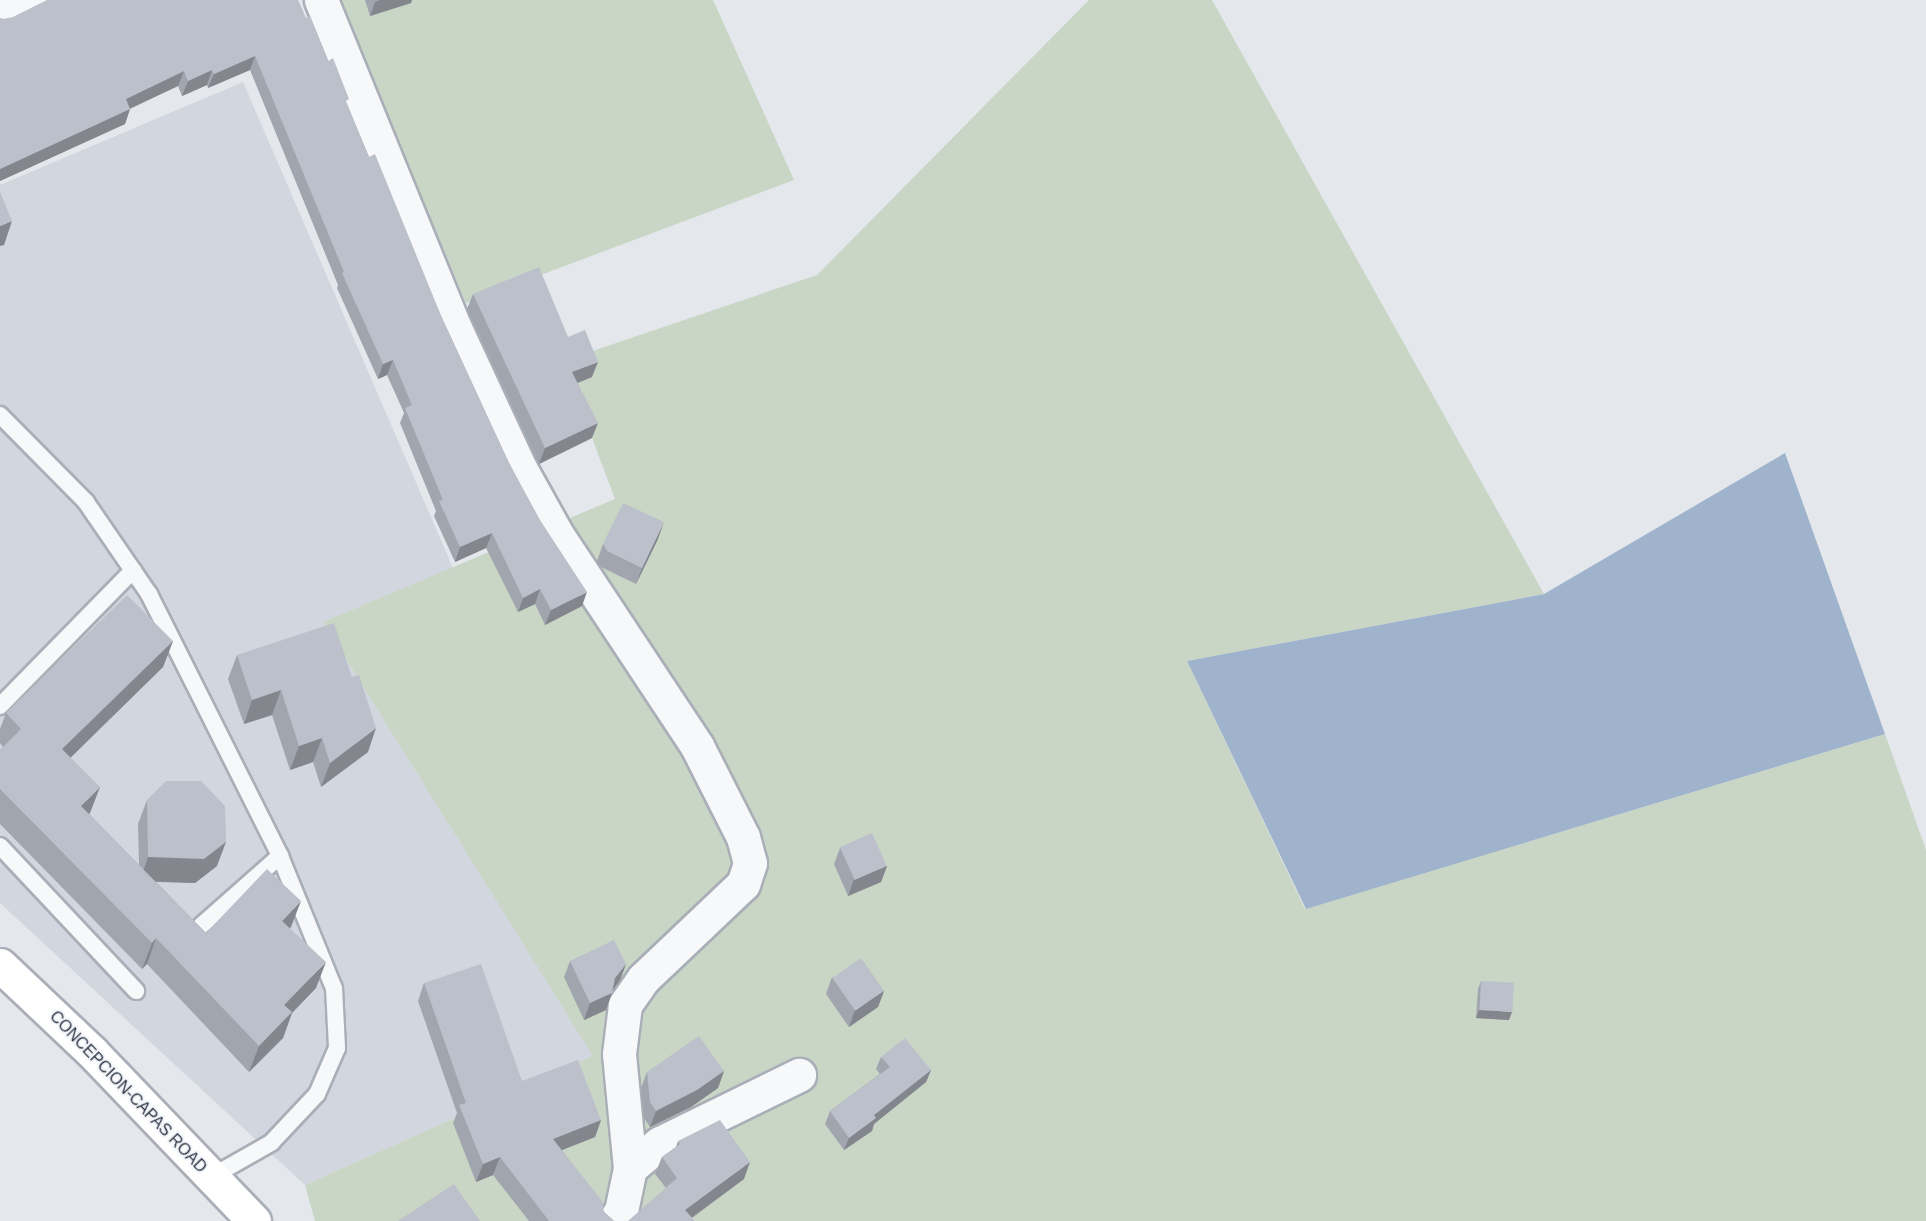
<!DOCTYPE html>
<html>
<head>
<meta charset="utf-8">
<style>
  body { margin:0 }
  #map { position:relative; width:1926px; height:1221px; overflow:hidden; background:#e4e7ec; font-family:Helvetica,sans-serif }
  div>[style] { position:absolute }
  [style*='--x'] { left:calc(var(--x)*1px); top:calc(var(--y)*1px); width:calc(var(--w)*1px); rotate:calc(var(--a)*1deg) }
  .built>* { inset:0; background:#d2d6de }
  .green>* { inset:0; background:#c9d6c5 }
  .water>* { inset:0; background:#9fb4cc }
  .roads { filter:drop-shadow(2px 0 #a9aeb7) drop-shadow(-2px 0 #a9aeb7) drop-shadow(0 2px #a9aeb7) drop-shadow(0 -2px #a9aeb7) }
  .service>* { height:16px; margin:-8px; padding:0 8px; transform-origin:8px; border-radius:8px; background:#f7f8fa }
  .minor>* { height:33px; margin:-16.5px; padding:0 16.5px; transform-origin:16.5px; border-radius:16.5px; background:#f7f8fa }
  .primary>* { height:33px; margin:-16.5px; padding:0 16.5px; transform-origin:16.5px; border-radius:16.5px; background:#fff }
  .wall>* { inset:0; background:#a1a5ae }
  .shaded-wall>* { inset:0; background:#83868d }
  .building>* { inset:0; background:#bbc0ca; transform-origin:0 0 }
  span { translate:-50% -50%; white-space:nowrap; text-align:center; line-height:1.15; -webkit-text-stroke:4.5px #f4f6f9; paint-order:stroke }
  .street-label { font-size:16px; color:#2b3445 }
</style>
</head>
<body>
<div id="map">
  <div class="built">
    <div style="clip-path:polygon(243px 82px,453px 568px,323px 622px,594px 1056px,305px 1185px,0 903px,0 185px)"></div>
  </div>
  <div class="green">
    <div style="clip-path:polygon(337px 0,713px 0,794px 180px,466px 303px)"></div>
    <div style="clip-path:polygon(1089px 0,1212px 0,1544px 594px,1187px 661px,1305px 909px,1885px 734px,1926px 850px,1926px 1221px,315px 1221px,305px 1185px,593px 1056px,323px 622px,615px 499px,563px 361px,817px 275px)"></div>
  </div>
  <div class="water">
    <div style="clip-path:polygon(1785px 453px,1885px 734px,1306px 909px,1187px 661px,1544px 594px)"></div>
  </div>
  <div class="roads">
    <div class="service">
      <div style="--x:0;--y:415;--w:122;--a:45.3"></div>
      <div style="--x:86;--y:502;--w:112;--a:55.6"></div>
      <div style="--x:149;--y:594;--w:293;--a:63.4"></div>
      <div style="--x:280;--y:856;--w:143;--a:67.8"></div>
      <div style="--x:334;--y:988;--w:60;--a:87.1"></div>
      <div style="--x:337;--y:1048;--w:50;--a:113.5"></div>
      <div style="--x:317;--y:1094;--w:67;--a:133.2"></div>
      <div style="--x:271;--y:1143;--w:69;--a:150.5"></div>
      <div style="--x:0;--y:706;--w:190;--a:-45.6"></div>
      <div style="--x:0;--y:846;--w:199;--a:46.8"></div>
      <div style="--x:194;--y:932;--w:115;--a:-41.5"></div>
    </div>
    <div class="minor">
      <div style="--x:321;--y:0;--w:352;--a:67.8"></div>
      <div style="--x:454;--y:326;--w:157;--a:65.1"></div>
      <div style="--x:520;--y:468;--w:74;--a:61"></div>
      <div style="--x:556;--y:533;--w:255;--a:56.5"></div>
      <div style="--x:697;--y:746;--w:102;--a:63.2"></div>
      <div style="--x:743;--y:837;--w:27;--a:75"></div>
      <div style="--x:750;--y:863;--w:22;--a:108"></div>
      <div style="--x:743;--y:884;--w:138;--a:136.5"></div>
      <div style="--x:643;--y:979;--w:32;--a:125"></div>
      <div style="--x:625;--y:1005;--w:49;--a:97"></div>
      <div style="--x:619;--y:1054;--w:115;--a:84.5"></div>
      <div style="--x:630;--y:1168;--w:44;--a:101.8"></div>
      <div style="--x:621;--y:1211;--w:12;--a:125"></div>
      <div style="--x:0;--y:15;--w:36;--a:-24"></div>
      <div style="--x:630;--y:1168;--w:39;--a:-40"></div>
      <div style="--x:660;--y:1143;--w:155;--a:-26.1"></div>
    </div>
    <div class="primary">
      <div style="--x:0;--y:965;--w:127;--a:43.4"></div>
      <div style="--x:92;--y:1052;--w:234;--a:46.2"></div>
    </div>
  </div>
  <div class="wall">
    <div style="clip-path:polygon(365px 0,412px 0,411px 3px,370px 16px)"></div>
    <div style="clip-path:polygon(0 18px,3px 19px,328px 61px,347px 105px,369px 157px,442px 318px,508px 461px,582px 606px,545px 625px,535px 604px,518px 612px,486px 548px,455px 562px,434px 516px,436px 511px,400px 423px,404px 413px,387px 375px,378px 379px,337px 288px,338px 285px,250px 70px,208px 88px,207px 85px,182px 96px,178px 86px,130px 109px,125px 124px,0 181px)"></div>
    <div style="clip-path:polygon(473px 294px,568px 337px,592px 377px,578px 383px,592px 438px,539px 464px,467px 309px)"></div>
    <div style="clip-path:polygon(658px 539px,636px 584px,601px 567px,597px 561px,603px 544px)"></div>
    <div style="clip-path:polygon(173px 641px,163px 667px,70px 757px,90px 813px,89px 814px,139px 865px,138px 824px,147px 800px,217px 866px,195px 883px,156px 882px,206px 933px,291px 927px,290px 928px,316px 988px,292px 1013px,283px 1038px,249px 1072px,147px 964px,142px 969px,0 824px,0 750px,3px 747px,0 743px,0 729px,6px 713px)"></div>
    <div style="clip-path:polygon(237px 655px,368px 752px,321px 787px,313px 762px,290px 770px,272px 715px,244px 724px,228px 679px)"></div>
    <div style="clip-path:polygon(840px 848px,887px 866px,881px 882px,848px 896px,834px 864px)"></div>
    <div style="clip-path:polygon(570px 961px,626px 964px,620px 980px,612px 991px,606px 1010px,584px 1020px,564px 977px)"></div>
    <div style="clip-path:polygon(832px 977px,884px 991px,878px 1007px,849px 1027px,826px 994px)"></div>
    <div style="clip-path:polygon(1481px 981px,1509px 1020px,1476px 1018px,1478px 989px)"></div>
    <div style="clip-path:polygon(424px 983px,522px 1081px,601px 1120px,595px 1137px,562px 1150px,604px 1212px,614px 1221px,529px 1221px,493px 1175px,476px 1182px,453px 1123px,457px 1113px,418px 1001px)"></div>
    <div style="clip-path:polygon(881px 1057px,931px 1070px,926px 1082px,874px 1124px,872px 1131px,844px 1150px,825px 1124px,830px 1111px,880px 1074px,876px 1069px)"></div>
    <div style="clip-path:polygon(724px 1071px,718px 1088px,691px 1107px,650px 1127px,644px 1118px,641px 1088px,647px 1072px)"></div>
    <div style="clip-path:polygon(678px 1141px,744px 1179px,692px 1218px,666px 1188px,655px 1174px,662px 1157px,676px 1147px)"></div>
  </div>
  <div class="shaded-wall">
    <div style="clip-path:polygon(380px 0,412px 0,411px 3px,370px 16px,375px 2px)"></div>
    <div style="clip-path:polygon(255px 56px,250px 70px,208px 88px,214px 74px)"></div>
    <div style="clip-path:polygon(212px 70px,207px 85px,182px 96px,188px 81px)"></div>
    <div style="clip-path:polygon(184px 71px,178px 86px,120px 113px,126px 99px)"></div>
    <div style="clip-path:polygon(130px 109px,125px 124px,0 181px,0 169px)"></div>
    <div style="clip-path:polygon(12px 221px,4px 245px,0 246px,0 226px)"></div>
    <div style="clip-path:polygon(393px 360px,387px 375px,378px 379px,383px 364px)"></div>
    <div style="clip-path:polygon(598px 362px,592px 377px,567px 387px,572px 372px)"></div>
    <div style="clip-path:polygon(598px 423px,592px 438px,539px 464px,545px 448px)"></div>
    <div style="clip-path:polygon(664px 522px,658px 539px,636px 584px,642px 568px)"></div>
    <div style="clip-path:polygon(492px 533px,486px 548px,455px 562px,460px 547px)"></div>
    <div style="clip-path:polygon(540px 589px,535px 604px,518px 612px,523px 598px)"></div>
    <div style="clip-path:polygon(587px 592px,582px 606px,545px 625px,551px 610px)"></div>
    <div style="clip-path:polygon(173px 641px,163px 667px,53px 775px,62px 749px)"></div>
    <div style="clip-path:polygon(281px 690px,272px 715px,244px 724px,252px 700px)"></div>
    <div style="clip-path:polygon(376px 728px,368px 752px,321px 787px,330px 763px)"></div>
    <div style="clip-path:polygon(322px 738px,313px 762px,290px 770px,299px 746px)"></div>
    <div style="clip-path:polygon(100px 787px,90px 813px,71px 832px,81px 806px)"></div>
    <div style="clip-path:polygon(226px 842px,217px 866px,195px 883px,140px 881px,148px 857px)"></div>
    <div style="clip-path:polygon(887px 866px,881px 882px,848px 896px,854px 879px)"></div>
    <div style="clip-path:polygon(301px 901px,291px 927px,272px 946px,282px 921px)"></div>
    <div style="clip-path:polygon(156px 938px,147px 964px,142px 969px,152px 943px)"></div>
    <div style="clip-path:polygon(326px 962px,316px 988px,292px 1013px,283px 1038px,249px 1072px,259px 1046px,284px 1005px)"></div>
    <div style="clip-path:polygon(626px 964px,620px 980px,610px 994px,612px 993px,606px 1010px,584px 1020px,590px 1003px,615px 978px)"></div>
    <div style="clip-path:polygon(884px 991px,878px 1007px,849px 1027px,855px 1010px)"></div>
    <div style="clip-path:polygon(1479px 1010px,1512px 1012px,1509px 1020px,1476px 1018px)"></div>
    <div style="clip-path:polygon(931px 1070px,926px 1082px,874px 1124px,872px 1131px,844px 1150px,849px 1138px,874px 1115px)"></div>
    <div style="clip-path:polygon(724px 1071px,718px 1088px,691px 1107px,650px 1127px,656px 1111px)"></div>
    <div style="clip-path:polygon(601px 1120px,595px 1137px,547px 1156px,553px 1139px)"></div>
    <div style="clip-path:polygon(500px 1157px,493px 1175px,476px 1182px,483px 1164px)"></div>
    <div style="clip-path:polygon(750px 1162px,744px 1179px,687px 1221px,685px 1210px)"></div>
  </div>
  <div class="building">
    <div style="clip-path:polygon(47px 0,298px 0,306px 18px,310px 16px,328px 61px,333px 58px,349px 99px,346px 101px,369px 157px,375px 154px,442px 318px,508px 461px,540px 520px,587px 592px,551px 610px,540px 589px,523px 598px,492px 533px,460px 547px,439px 501px,443px 500px,405px 408px,412px 405px,393px 360px,383px 364px,342px 273px,344px 272px,255px 56px,214px 74px,212px 70px,188px 81px,184px 71px,126px 99px,130px 109px,0 169px,0 18px,3px 19px,13px 17px)"></div>
    <div style="clip-path:polygon(0 192px,12px 221px,0 226px)"></div>
    <div style="clip-path:polygon(539px 267px,568px 337px,585px 330px,598px 362px,572px 372px,598px 423px,545px 448px,473px 294px)"></div>
    <div style="clip-path:polygon(623px 503px,664px 522px,642px 568px,607px 551px,603px 544px)"></div>
    <div style="clip-path:polygon(127px 595px,173px 641px,62px 749px,100px 787px,81px 806px,206px 933px,267px 869px,301px 901px,282px 921px,326px 962px,284px 1005px,292px 1012px,259px 1046px,156px 938px,152px 943px,0 789px,0 750px,21px 729px,6px 713px)"></div>
    <div style="clip-path:polygon(334px 623px,352px 677px,359px 675px,376px 728px,330px 763px,322px 738px,299px 746px,281px 690px,252px 700px,237px 655px)"></div>
    <div style="clip-path:polygon(166px 781px,201px 781px,225px 806px,226px 842px,204px 859px,148px 857px,147px 800px)"></div>
    <div style="left:872px;top:833px;width:36px;height:35px;rotate:66deg"></div>
    <div style="clip-path:polygon(614px 940px,626px 964px,615px 978px,612px 993px,590px 1003px,570px 961px)"></div>
    <div style="left:861px;top:958px;width:40px;height:35px;rotate:55deg"></div>
    <div style="clip-path:polygon(481px 964px,522px 1081px,578px 1060px,601px 1120px,553px 1139px,602px 1201px,604px 1212px,614px 1221px,549px 1221px,500px 1157px,483px 1164px,459px 1105px,466px 1103px,424px 983px)"></div>
    <div style="left:1481px;top:981px;width:33px;height:29px;rotate:3deg"></div>
    <div style="clip-path:polygon(699px 1036px,724px 1071px,697px 1090px,656px 1111px,650px 1102px,647px 1072px)"></div>
    <div style="clip-path:polygon(905px 1038px,931px 1070px,874px 1115px,876px 1118px,849px 1138px,830px 1111px,890px 1067px,881px 1057px)"></div>
    <div style="clip-path:polygon(720px 1120px,750px 1162px,685px 1210px,695px 1221px,628px 1221px,677px 1178px,662px 1157px,680px 1144px,678px 1141px)"></div>
    <div style="clip-path:polygon(454px 1184px,480px 1221px,398px 1221px)"></div>
  </div>
  <div class="street-label">
    <span style="left:128px;top:1092px;rotate:46deg">CONCEPCION-CAPAS ROAD</span>
  </div>
</div>
</body>
</html>
